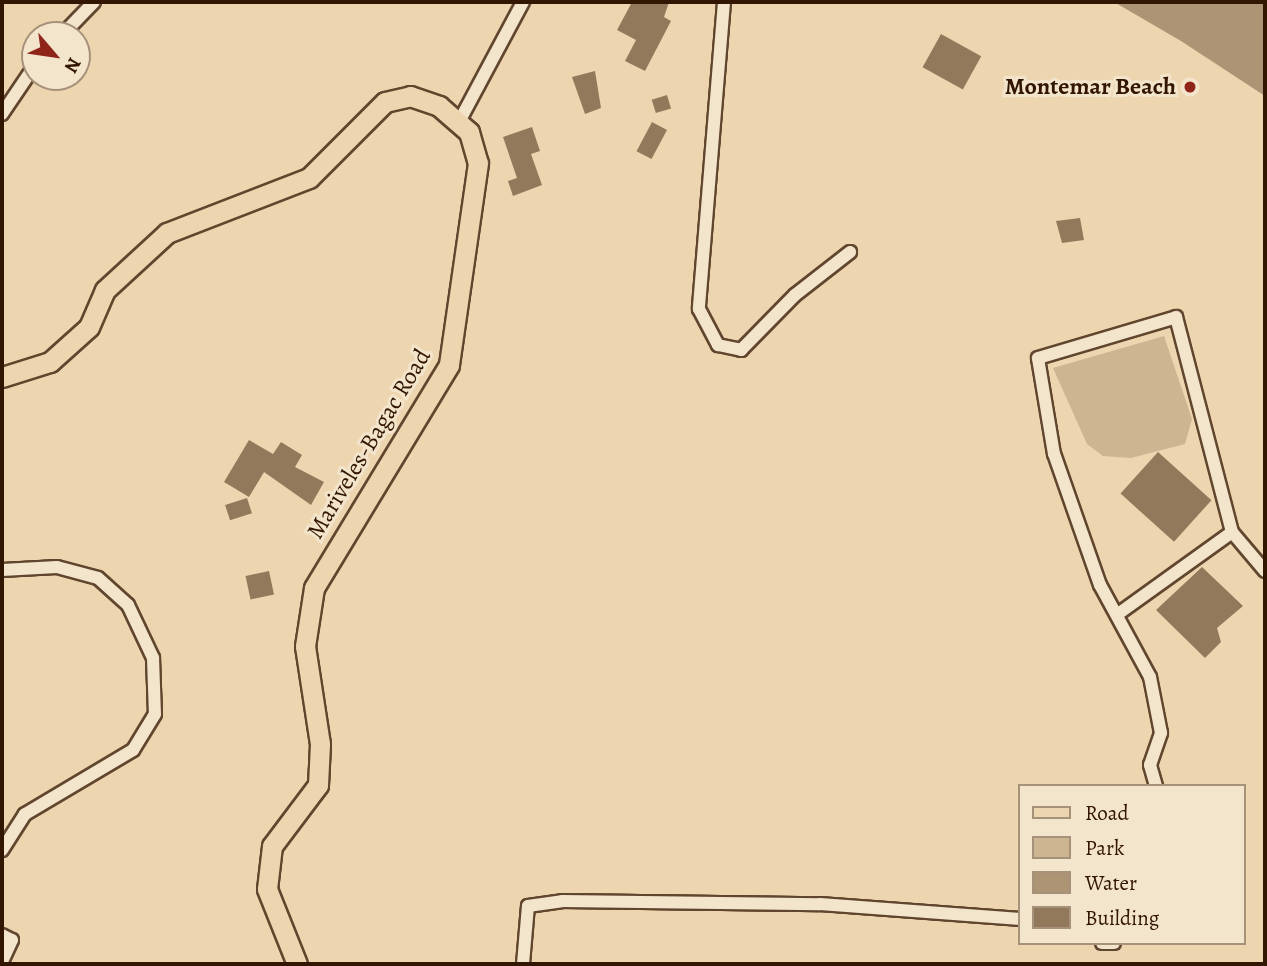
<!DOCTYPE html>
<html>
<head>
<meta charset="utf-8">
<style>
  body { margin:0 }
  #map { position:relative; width:1267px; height:966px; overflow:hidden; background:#edd5b0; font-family:Alegreya,serif }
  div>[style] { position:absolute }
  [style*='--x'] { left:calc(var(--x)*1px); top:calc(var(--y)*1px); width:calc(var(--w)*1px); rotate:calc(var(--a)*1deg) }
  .green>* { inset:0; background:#cdb592 }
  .water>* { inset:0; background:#ad9475 }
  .building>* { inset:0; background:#93795c; transform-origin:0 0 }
  .roads { filter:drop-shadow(2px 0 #61462e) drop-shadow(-2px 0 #61462e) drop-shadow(0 2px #61462e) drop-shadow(0 -2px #61462e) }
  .street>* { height:12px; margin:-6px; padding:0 6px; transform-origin:6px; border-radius:6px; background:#f3e4cc }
  .primary>* { height:19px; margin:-9.5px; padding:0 9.5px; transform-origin:9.5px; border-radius:9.5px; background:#edd5b0 }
  .dots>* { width:19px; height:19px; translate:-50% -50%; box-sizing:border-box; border:4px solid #f3e4cc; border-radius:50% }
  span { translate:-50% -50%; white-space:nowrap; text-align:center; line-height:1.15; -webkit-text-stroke:6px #f3e4cc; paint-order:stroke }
  .poi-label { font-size:24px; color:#321602; font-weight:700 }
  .right { translate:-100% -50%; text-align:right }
  .street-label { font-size:24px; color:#321602 }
  .frame { position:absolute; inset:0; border:4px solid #321602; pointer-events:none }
  .legend { position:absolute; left:1018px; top:784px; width:228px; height:161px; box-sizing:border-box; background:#f3e4cc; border:2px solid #a6927b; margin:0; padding:9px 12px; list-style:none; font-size:21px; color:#321602 }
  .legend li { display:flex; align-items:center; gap:14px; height:35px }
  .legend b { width:35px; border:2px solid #a6927b }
  .north { position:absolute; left:21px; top:21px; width:70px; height:70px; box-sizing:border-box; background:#f3e4cc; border:2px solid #a6927b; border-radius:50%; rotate:119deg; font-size:19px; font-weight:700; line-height:28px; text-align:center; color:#321602 }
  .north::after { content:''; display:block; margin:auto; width:24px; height:32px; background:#8f2418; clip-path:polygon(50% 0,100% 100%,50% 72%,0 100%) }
</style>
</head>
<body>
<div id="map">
  <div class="green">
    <div style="clip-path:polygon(1164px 336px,1192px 419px,1185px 444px,1131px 458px,1103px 456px,1087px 444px,1053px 368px)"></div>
  </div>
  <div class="water">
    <div style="clip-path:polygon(1114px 2px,1265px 2px,1265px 96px,1181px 41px)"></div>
  </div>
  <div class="building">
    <div style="clip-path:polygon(632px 2px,669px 2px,664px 17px,671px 21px,645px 71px,625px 61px,636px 40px,617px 30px)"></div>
    <div style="left:941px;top:34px;width:46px;height:38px;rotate:29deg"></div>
    <div style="clip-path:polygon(595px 71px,601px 108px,585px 114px,572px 77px)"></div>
    <div style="left:667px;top:95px;width:14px;height:16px;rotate:73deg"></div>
    <div style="left:652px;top:122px;width:17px;height:33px;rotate:28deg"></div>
    <div style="clip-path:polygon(532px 127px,540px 151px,531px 154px,542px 185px,513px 196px,508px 181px,517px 178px,503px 137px)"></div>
    <div style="clip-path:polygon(1080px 218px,1084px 240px,1062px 243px,1056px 221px)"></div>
    <div style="clip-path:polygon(249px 440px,273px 454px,281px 442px,302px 455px,295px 467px,324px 482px,311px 505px,264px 472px,249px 497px,224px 482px)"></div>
    <div style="left:1158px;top:452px;width:72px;height:56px;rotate:42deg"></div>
    <div style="left:247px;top:498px;width:16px;height:23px;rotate:72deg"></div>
    <div style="clip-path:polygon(1202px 567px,1243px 606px,1217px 628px,1221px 642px,1205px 658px,1156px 610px)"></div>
    <div style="left:269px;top:571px;width:24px;height:24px;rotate:78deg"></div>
  </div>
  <div class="roads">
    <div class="street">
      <div style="--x:724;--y:2;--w:308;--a:94.7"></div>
      <div style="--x:699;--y:309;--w:41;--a:62.2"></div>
      <div style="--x:718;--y:345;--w:24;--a:12"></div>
      <div style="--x:741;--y:350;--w:77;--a:-45.5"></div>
      <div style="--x:795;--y:295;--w:70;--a:-38"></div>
      <div style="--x:62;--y:35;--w:46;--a:-45.9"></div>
      <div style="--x:2;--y:114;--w:59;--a:-56"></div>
      <div style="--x:460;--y:120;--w:134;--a:-61.9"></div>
      <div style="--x:2;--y:570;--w:55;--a:-3.1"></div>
      <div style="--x:57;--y:567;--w:42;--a:15"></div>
      <div style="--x:98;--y:578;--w:40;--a:42"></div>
      <div style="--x:128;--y:605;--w:59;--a:64.7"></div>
      <div style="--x:153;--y:658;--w:56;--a:88"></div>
      <div style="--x:155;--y:714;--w:42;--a:121.4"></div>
      <div style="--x:133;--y:750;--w:126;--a:149.3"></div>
      <div style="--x:25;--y:814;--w:43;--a:122.6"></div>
      <div style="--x:1118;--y:614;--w:140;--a:-35.7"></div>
      <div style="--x:1232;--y:532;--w:51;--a:49.8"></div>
      <div style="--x:1156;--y:786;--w:22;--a:-106"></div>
      <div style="--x:1150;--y:765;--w:34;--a:-71"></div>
      <div style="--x:1161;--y:733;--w:57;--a:-101.1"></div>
      <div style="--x:1150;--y:677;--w:105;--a:-118.5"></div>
      <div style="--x:1100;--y:585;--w:139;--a:-109.3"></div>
      <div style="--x:1054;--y:454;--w:97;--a:-99.5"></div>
      <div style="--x:1038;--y:358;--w:144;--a:-16.5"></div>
      <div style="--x:1176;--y:317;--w:222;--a:75.4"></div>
      <div style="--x:2;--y:935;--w:11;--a:27"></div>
      <div style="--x:12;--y:940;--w:23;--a:115"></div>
      <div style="--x:1102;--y:943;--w:12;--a:0"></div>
      <div style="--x:523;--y:964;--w:58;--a:-85.1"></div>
      <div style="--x:528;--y:906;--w:34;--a:-8"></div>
      <div style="--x:562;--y:901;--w:258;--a:0.7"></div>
      <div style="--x:820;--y:904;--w:201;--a:4.3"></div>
    </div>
    <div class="primary">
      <div style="--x:2;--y:377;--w:50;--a:-17.4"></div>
      <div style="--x:50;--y:362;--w:52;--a:-41.9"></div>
      <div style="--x:89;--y:327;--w:40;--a:-66.6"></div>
      <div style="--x:105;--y:290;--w:84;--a:-42.6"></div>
      <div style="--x:167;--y:233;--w:152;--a:-21.2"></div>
      <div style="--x:309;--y:178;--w:107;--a:-45"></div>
      <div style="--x:385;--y:102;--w:26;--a:-13"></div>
      <div style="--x:410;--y:96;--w:31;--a:19"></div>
      <div style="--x:439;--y:106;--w:40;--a:41"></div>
      <div style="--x:469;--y:132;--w:32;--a:74"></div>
      <div style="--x:478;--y:163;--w:204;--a:98.2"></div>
      <div style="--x:449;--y:365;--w:261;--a:121.2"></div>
      <div style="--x:314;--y:588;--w:59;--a:98.8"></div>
      <div style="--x:305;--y:646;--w:99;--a:81.3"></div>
      <div style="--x:320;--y:744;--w:41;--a:92.8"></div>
      <div style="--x:318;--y:785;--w:76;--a:127"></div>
      <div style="--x:272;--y:846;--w:43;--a:96.6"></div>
      <div style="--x:267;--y:889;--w:81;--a:68.2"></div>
    </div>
  </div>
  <div class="dots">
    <div style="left:1190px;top:87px;background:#8f2418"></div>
  </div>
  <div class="poi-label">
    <span class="right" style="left:1176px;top:87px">Montemar Beach</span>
  </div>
  <div class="street-label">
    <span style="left:369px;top:444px;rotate:-59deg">Mariveles-Bagac Road</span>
  </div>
  <div class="frame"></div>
  <ul class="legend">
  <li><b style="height:9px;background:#edd5b0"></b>Road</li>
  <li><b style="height:19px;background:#cdb592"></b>Park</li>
  <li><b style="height:19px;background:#ad9475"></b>Water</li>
  <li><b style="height:19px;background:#93795c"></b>Building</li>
  </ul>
  <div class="north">N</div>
</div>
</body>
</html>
